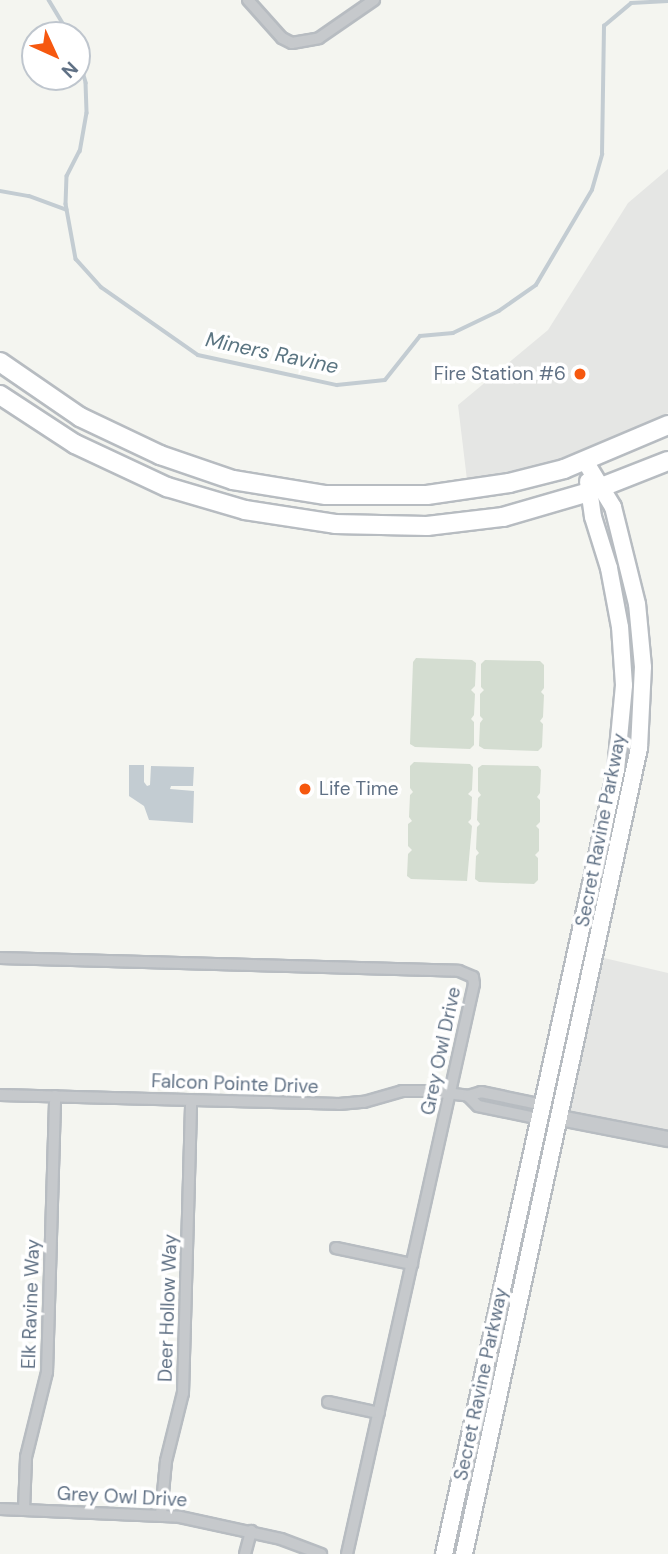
<!DOCTYPE html>
<html>
<head>
<meta charset="utf-8">
<style>
  body { margin:0 }
  #map { position:relative; width:668px; height:1554px; overflow:hidden; background:#f4f5f0; font-family:"DM Sans",sans-serif }
  div>[style] { position:absolute }
  [style*='--x'] { left:calc(var(--x)*1px); top:calc(var(--y)*1px); width:calc(var(--w)*1px); rotate:calc(var(--a)*1deg) }
  .built>* { inset:0; background:#e5e6e4 }
  .green>* { inset:0; background:#d4ddd1 }
  .water>* { inset:0; background:#c3ccd2 }
  .stream>* { height:3.5px; margin:-1.75px; padding:0 1.75px; transform-origin:1.75px; border-radius:1.75px; background:#c3ccd2 }
  .roads { filter:drop-shadow(2px 0 #b7bcc1) drop-shadow(-2px 0 #b7bcc1) drop-shadow(0 2px #b7bcc1) drop-shadow(0 -2px #b7bcc1) }
  .minor>* { height:10px; margin:-5px; padding:0 5px; transform-origin:5px; border-radius:5px; background:#c6c9cc }
  .tertiary>* { height:14px; margin:-7px; padding:0 7px; transform-origin:7px; border-radius:7px; background:#c6c9cc }
  .secondary>* { height:16px; margin:-8px; padding:0 8px; transform-origin:8px; border-radius:8px; background:#fff }
  .primary>* { height:18px; margin:-9px; padding:0 9px; transform-origin:9px; border-radius:9px; background:#fff }
  .dots>* { width:19px; height:19px; translate:-50% -50%; box-sizing:border-box; border:4px solid #fff; border-radius:50% }
  span { translate:-50% -50%; white-space:nowrap; text-align:center; line-height:1.15; -webkit-text-stroke:7px #fff; paint-order:stroke }
  .poi-label { font-size:19px; color:#607185 }
  .right { translate:-100% -50%; text-align:right }
  .left { translate:0 -50%; text-align:left }
  .street-label { font-size:19px; color:#607185 }
  .water-label { font-size:21px; color:#5b7582; font-style:italic }
  .north { position:absolute; left:21px; top:21px; width:70px; height:70px; box-sizing:border-box; background:#fff; border:2px solid #bfc6ce; border-radius:50%; rotate:135deg; font-size:19px; font-weight:700; line-height:28px; text-align:center; color:#607185 }
  .north::after { content:''; display:block; margin:auto; width:24px; height:32px; background:#f6580f; clip-path:polygon(50% 0,100% 100%,50% 72%,0 100%) }
</style>
</head>
<body>
<div id="map">
  <div class="built">
    <div style="clip-path:polygon(668px 169px,668px 413px,640px 428px,548px 463px,467px 480px,458px 405px,548px 330px,628px 203px)"></div>
    <div style="clip-path:polygon(604px 958px,668px 973px,668px 1133px,569px 1113px)"></div>
  </div>
  <div class="green">
    <div style="clip-path:polygon(416px 658px,472px 660px,476px 663px,475px 686px,471px 690px,475px 694px,474px 715px,471px 719px,474px 722px,474px 745px,470px 749px,415px 747px,410px 744px,413px 662px)"></div>
    <div style="clip-path:polygon(485px 660px,540px 661px,544px 665px,544px 688px,541px 692px,544px 695px,543px 717px,540px 721px,543px 724px,542px 747px,538px 751px,484px 749px,479px 746px,480px 723px,483px 719px,480px 716px,480px 694px,484px 690px,481px 687px,481px 664px)"></div>
    <div style="clip-path:polygon(414px 762px,470px 764px,473px 767px,472px 790px,468px 794px,472px 797px,471px 819px,468px 822px,472px 826px,467px 881px,411px 879px,407px 876px,408px 854px,412px 850px,408px 846px,408px 824px,412px 821px,409px 817px,410px 795px,413px 792px,410px 788px,410px 766px)"></div>
    <div style="clip-path:polygon(482px 765px,538px 766px,541px 770px,540px 793px,537px 797px,540px 800px,540px 822px,536px 826px,539px 829px,539px 851px,535px 855px,538px 858px,538px 880px,534px 884px,479px 882px,475px 879px,476px 856px,479px 853px,476px 849px,477px 827px,480px 824px,477px 820px,478px 798px,481px 795px,478px 791px,478px 768px)"></div>
  </div>
  <div class="water">
    <div style="clip-path:polygon(129px 765px,144px 765px,144px 782px,147px 786px,150px 785px,151px 766px,194px 767px,193px 786px,171px 786px,170px 789px,194px 791px,193px 823px,149px 820px,144px 806px,129px 796px)"></div>
  </div>
  <div class="stream">
    <div style="--x:49;--y:0;--w:41;--a:59"></div>
    <div style="--x:77;--y:51;--w:33;--a:74"></div>
    <div style="--x:86;--y:83;--w:30;--a:88"></div>
    <div style="--x:87;--y:113;--w:39;--a:100"></div>
    <div style="--x:80;--y:151;--w:28;--a:117"></div>
    <div style="--x:67;--y:176;--w:28;--a:92"></div>
    <div style="--x:66;--y:204;--w:56;--a:79.7"></div>
    <div style="--x:76;--y:259;--w:38;--a:48"></div>
    <div style="--x:101;--y:287;--w:118;--a:35"></div>
    <div style="--x:198;--y:355;--w:142;--a:12.2"></div>
    <div style="--x:337;--y:385;--w:48;--a:-5.9"></div>
    <div style="--x:385;--y:380;--w:56;--a:-51.5"></div>
    <div style="--x:420;--y:336;--w:33;--a:-5"></div>
    <div style="--x:453;--y:333;--w:51;--a:-25.6"></div>
    <div style="--x:499;--y:311;--w:45;--a:-35.1"></div>
    <div style="--x:536;--y:285;--w:110;--a:-59.5"></div>
    <div style="--x:592;--y:190;--w:37;--a:-74"></div>
    <div style="--x:602;--y:154;--w:128;--a:-89.1"></div>
    <div style="--x:604;--y:26;--w:35;--a:-40"></div>
    <div style="--x:631;--y:3;--w:37;--a:-3"></div>
    <div style="--x:0;--y:191;--w:29;--a:10"></div>
    <div style="--x:29;--y:196;--w:40;--a:20.2"></div>
  </div>
  <div class="roads">
    <div class="minor">
      <div style="--x:248;--y:0;--w:51;--a:48.2"></div>
      <div style="--x:282;--y:38;--w:11;--a:27"></div>
      <div style="--x:292;--y:43;--w:27;--a:-10"></div>
      <div style="--x:319;--y:38;--w:67;--a:-34.6"></div>
      <div style="--x:0;--y:958;--w:459;--a:1.6"></div>
      <div style="--x:459;--y:971;--w:15;--a:23"></div>
      <div style="--x:473;--y:977;--w:7;--a:82"></div>
      <div style="--x:474;--y:984;--w:584;--a:102.56"></div>
      <div style="--x:0;--y:1095;--w:339;--a:1.5"></div>
      <div style="--x:339;--y:1104;--w:25;--a:-5"></div>
      <div style="--x:364;--y:1102;--w:40;--a:-16"></div>
      <div style="--x:402;--y:1091;--w:28;--a:0"></div>
      <div style="--x:430;--y:1091;--w:38;--a:7"></div>
      <div style="--x:468;--y:1096;--w:14;--a:-17"></div>
      <div style="--x:481;--y:1092;--w:63;--a:11.8"></div>
      <div style="--x:468;--y:1096;--w:14;--a:45"></div>
      <div style="--x:478;--y:1106;--w:63;--a:11.8"></div>
      <div style="--x:336;--y:1248;--w:78;--a:11.9"></div>
      <div style="--x:328;--y:1402;--w:52;--a:12.2"></div>
      <div style="--x:0;--y:1509;--w:180;--a:2.5"></div>
      <div style="--x:180;--y:1517;--w:103;--a:12.3"></div>
      <div style="--x:281;--y:1539;--w:43;--a:20.6"></div>
      <div style="--x:24;--y:1510;--w:53;--a:-87.8"></div>
      <div style="--x:26;--y:1457;--w:88;--a:-76.1"></div>
      <div style="--x:47;--y:1372;--w:276;--a:-88.3"></div>
      <div style="--x:161;--y:1514;--w:53;--a:-84.6"></div>
      <div style="--x:166;--y:1461;--w:70;--a:-76"></div>
      <div style="--x:183;--y:1393;--w:293;--a:-88.4"></div>
      <div style="--x:245;--y:1554;--w:24;--a:-75"></div>
    </div>
    <div class="tertiary">
      <div style="--x:560;--y:1118;--w:110;--a:11"></div>
    </div>
    <div class="secondary">
      <div style="--x:444;--y:1554;--w:803;--a:-77.63"></div>
      <div style="--x:616;--y:770;--w:85;--a:-84.6"></div>
      <div style="--x:624;--y:685;--w:58;--a:-93.9"></div>
      <div style="--x:620;--y:627;--w:60;--a:-100.6"></div>
      <div style="--x:609;--y:568;--w:53;--a:-107.4"></div>
      <div style="--x:593;--y:517;--w:36;--a:-98"></div>
      <div style="--x:464;--y:1554;--w:825;--a:-77.75"></div>
      <div style="--x:639;--y:748;--w:81;--a:-87.2"></div>
      <div style="--x:643;--y:667;--w:63;--a:-95.4"></div>
      <div style="--x:637;--y:604;--w:100;--a:-103.9"></div>
      <div style="--x:613;--y:507;--w:54;--a:-121.3"></div>
    </div>
    <div class="primary">
      <div style="--x:0;--y:362;--w:97;--a:34.5"></div>
      <div style="--x:80;--y:417;--w:89;--a:25.4"></div>
      <div style="--x:160;--y:455;--w:77;--a:18.9"></div>
      <div style="--x:233;--y:480;--w:94;--a:9.2"></div>
      <div style="--x:326;--y:495;--w:101;--a:0"></div>
      <div style="--x:427;--y:495;--w:83;--a:-8.3"></div>
      <div style="--x:509;--y:483;--w:57;--a:-14.3"></div>
      <div style="--x:564;--y:469;--w:113;--a:-22.9"></div>
      <div style="--x:0;--y:395;--w:90;--a:33.2"></div>
      <div style="--x:75;--y:444;--w:102;--a:25.1"></div>
      <div style="--x:167;--y:487;--w:81;--a:16.4"></div>
      <div style="--x:245;--y:510;--w:91;--a:8.8"></div>
      <div style="--x:335;--y:524;--w:92;--a:1.2"></div>
      <div style="--x:427;--y:526;--w:77;--a:-6.8"></div>
      <div style="--x:503;--y:517;--w:90;--a:-16.2"></div>
      <div style="--x:589;--y:492;--w:85;--a:-21.4"></div>
    </div>
  </div>
  <div class="dots">
    <div style="left:580px;top:374px;background:#f6580f"></div>
    <div style="left:305px;top:789px;background:#f6580f"></div>
  </div>
  <div class="poi-label">
    <span class="right" style="left:566px;top:374px">Fire Station #6</span>
    <span class="left" style="left:319px;top:789px">Life Time</span>
  </div>
  <div class="street-label">
    <span style="left:601px;top:830px;rotate:-79deg">Secret Ravine Parkway</span>
    <span style="left:441px;top:1051px;rotate:-78deg">Grey Owl Drive</span>
    <span style="left:235px;top:1084px;rotate:2deg">Falcon Pointe Drive</span>
    <span style="left:31px;top:1304px;rotate:-88deg">Elk Ravine Way</span>
    <span style="left:168px;top:1308px;rotate:-88deg">Deer Hollow Way</span>
    <span style="left:481px;top:1384px;rotate:-78deg">Secret Ravine Parkway</span>
    <span style="left:122px;top:1497px;rotate:3deg">Grey Owl Drive</span>
  </div>
  <div class="water-label">
    <span style="left:272px;top:353px;rotate:12deg">Miners Ravine</span>
  </div>
  <div class="north">N</div>
</div>
</body>
</html>
